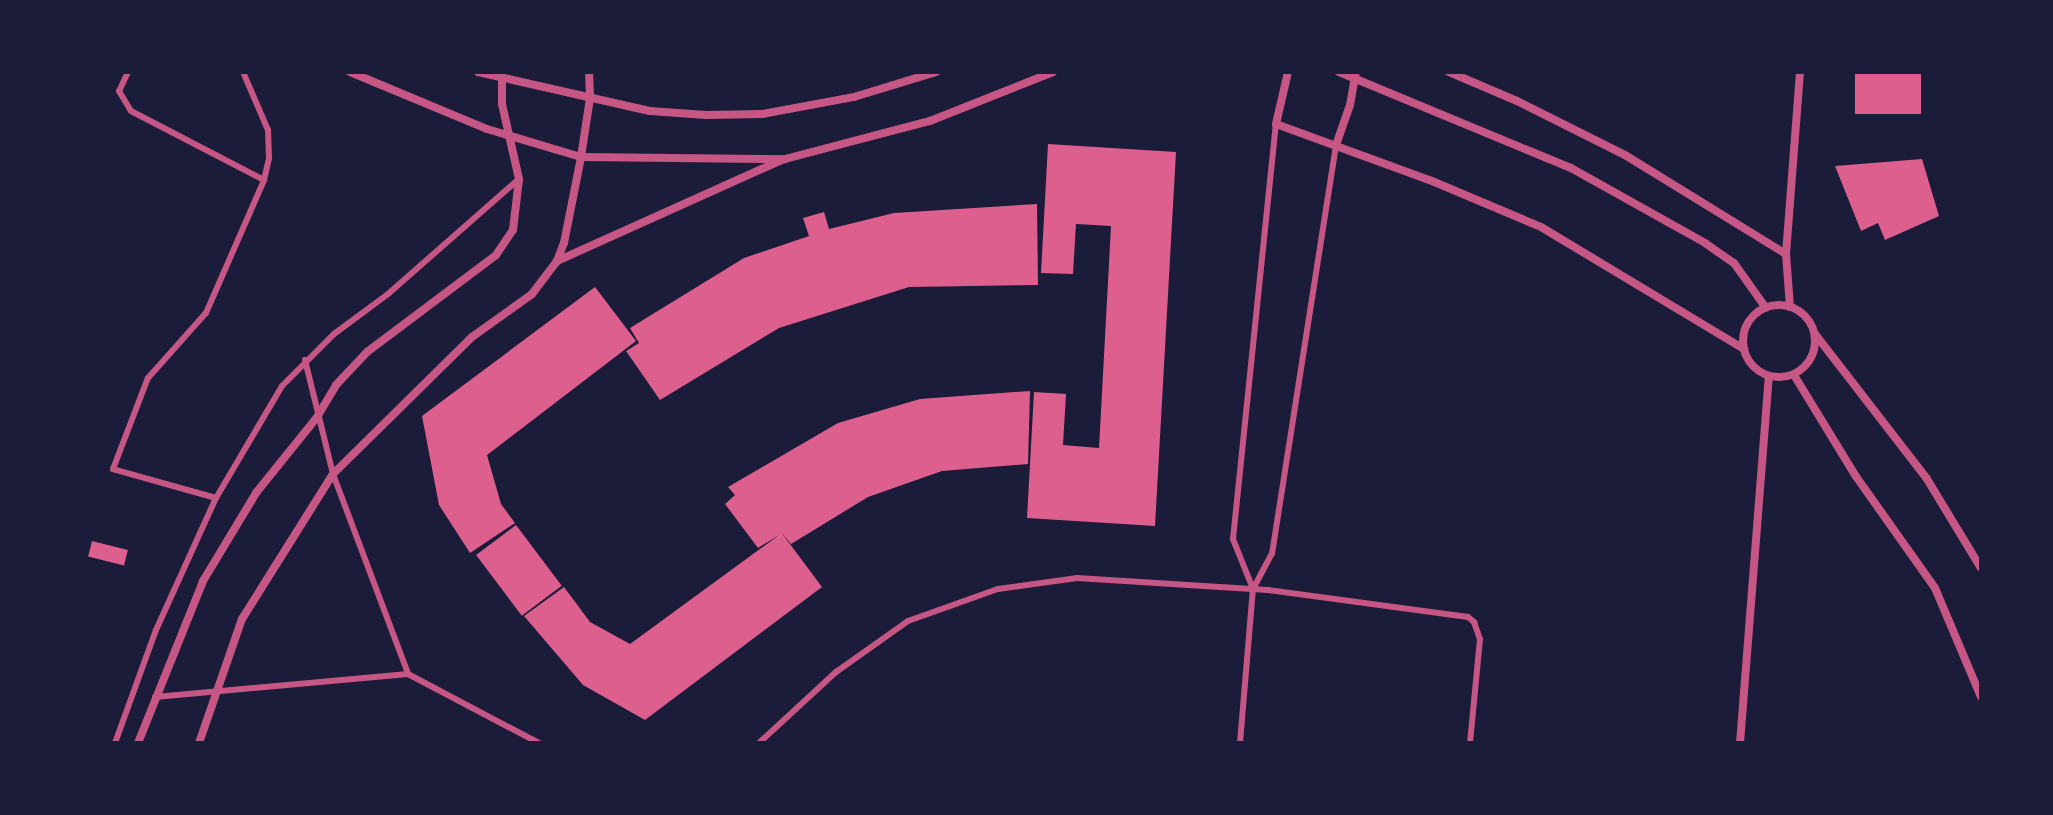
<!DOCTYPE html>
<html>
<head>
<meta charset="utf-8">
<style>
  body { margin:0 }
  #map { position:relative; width:2053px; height:815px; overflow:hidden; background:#1b1b3a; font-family:Jost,sans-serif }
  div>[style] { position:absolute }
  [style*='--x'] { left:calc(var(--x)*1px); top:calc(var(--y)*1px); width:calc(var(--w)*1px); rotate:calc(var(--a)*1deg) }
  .building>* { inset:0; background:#dd5f8e; transform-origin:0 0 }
  .service>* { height:6px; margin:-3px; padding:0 3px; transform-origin:3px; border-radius:3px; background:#c65784 }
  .minor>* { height:8px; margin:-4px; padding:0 4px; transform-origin:4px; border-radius:4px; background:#c65784 }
  .minor>.ring { margin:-4px; padding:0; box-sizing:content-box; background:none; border:8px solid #c65784; border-radius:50% }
  span { translate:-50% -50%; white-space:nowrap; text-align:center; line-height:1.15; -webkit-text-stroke:6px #1b1b3a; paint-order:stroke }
  .frame { position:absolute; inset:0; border:74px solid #1b1b3a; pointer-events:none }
</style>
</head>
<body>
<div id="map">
  <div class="building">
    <div style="left:1855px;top:72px;width:66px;height:42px"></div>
    <div style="clip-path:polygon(1048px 144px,1176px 152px,1155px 526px,1027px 518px,1034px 392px,1066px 394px,1063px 445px,1099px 448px,1111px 226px,1076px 224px,1073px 274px,1041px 273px)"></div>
    <div style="clip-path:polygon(1922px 159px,1939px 216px,1885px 240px,1878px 223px,1861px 231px,1835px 166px)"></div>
    <div style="clip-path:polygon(1037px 204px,1038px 285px,909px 287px,779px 328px,660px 400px,626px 351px,639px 343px,630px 328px,744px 258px,809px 236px,803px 218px,824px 212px,829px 229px,894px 213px)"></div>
    <div style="clip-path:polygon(595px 287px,636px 341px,487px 455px,501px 504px,515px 523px,470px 553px,439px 505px,422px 416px)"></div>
    <div style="clip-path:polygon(1030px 391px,1028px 464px,942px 471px,868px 497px,791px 544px,781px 532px,822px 587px,645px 720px,583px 685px,524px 616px,564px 587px,590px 622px,630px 644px,779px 535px,758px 548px,725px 504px,735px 495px,728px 487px,838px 423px,920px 399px)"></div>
    <div style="left:516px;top:525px;width:76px;height:50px;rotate:53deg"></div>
    <div style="left:92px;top:541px;width:37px;height:16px;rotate:14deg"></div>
  </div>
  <div class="service">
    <div style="--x:128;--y:72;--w:21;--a:115"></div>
    <div style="--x:119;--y:91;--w:23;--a:59"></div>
    <div style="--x:131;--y:111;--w:150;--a:27.4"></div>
    <div style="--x:305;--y:360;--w:117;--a:76.2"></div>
    <div style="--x:333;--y:474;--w:214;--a:69.4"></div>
    <div style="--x:216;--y:498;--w:107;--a:-164.3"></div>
    <div style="--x:113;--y:469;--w:97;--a:-69"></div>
    <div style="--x:148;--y:378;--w:87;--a:-48.3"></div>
    <div style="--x:206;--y:313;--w:145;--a:-66.4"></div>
    <div style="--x:264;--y:180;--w:23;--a:-77"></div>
    <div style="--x:269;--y:158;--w:28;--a:-92"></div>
    <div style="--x:268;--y:130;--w:63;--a:-113.3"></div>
    <div style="--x:1253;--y:589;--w:54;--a:-111.8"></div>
    <div style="--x:1233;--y:539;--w:417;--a:-84.1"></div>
    <div style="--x:155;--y:697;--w:254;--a:-5.2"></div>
    <div style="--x:408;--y:674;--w:148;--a:27.8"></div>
    <div style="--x:115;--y:743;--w:120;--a:-70.1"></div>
    <div style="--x:156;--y:630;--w:145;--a:-65.6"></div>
    <div style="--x:216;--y:498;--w:130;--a:-59.5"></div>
    <div style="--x:282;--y:386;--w:74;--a:-45"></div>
    <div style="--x:334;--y:334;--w:67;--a:-36.5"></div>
    <div style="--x:388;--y:294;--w:174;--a:-41.3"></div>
    <div style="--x:759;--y:743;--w:105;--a:-42.7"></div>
    <div style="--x:836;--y:672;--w:88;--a:-35.3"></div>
    <div style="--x:908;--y:621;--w:96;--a:-19.6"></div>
    <div style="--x:998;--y:589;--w:80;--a:-7.9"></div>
    <div style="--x:1077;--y:578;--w:191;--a:3.6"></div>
    <div style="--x:1268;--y:590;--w:202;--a:7.7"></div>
    <div style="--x:1468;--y:617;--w:8;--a:40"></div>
    <div style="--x:1474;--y:622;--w:18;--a:71"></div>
    <div style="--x:1480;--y:639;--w:104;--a:95.5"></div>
    <div style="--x:1240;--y:743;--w:155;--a:-85.2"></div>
    <div style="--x:1253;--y:589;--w:40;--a:-62"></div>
    <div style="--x:1272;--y:554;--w:414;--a:-81.1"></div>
  </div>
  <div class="minor">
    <div style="--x:350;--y:72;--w:148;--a:22.6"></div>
    <div style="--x:487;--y:129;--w:98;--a:16.6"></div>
    <div style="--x:581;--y:157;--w:204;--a:0.6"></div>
    <div style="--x:785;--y:159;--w:150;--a:-14.7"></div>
    <div style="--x:930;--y:121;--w:132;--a:-21.7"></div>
    <div style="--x:478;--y:72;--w:176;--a:12.8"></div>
    <div style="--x:650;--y:111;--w:56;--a:4.1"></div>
    <div style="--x:706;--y:115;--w:56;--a:-1"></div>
    <div style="--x:762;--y:114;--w:94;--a:-10.5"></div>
    <div style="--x:854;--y:97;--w:86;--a:-17"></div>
    <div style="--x:1288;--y:72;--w:53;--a:103"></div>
    <div style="--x:1276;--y:124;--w:166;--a:20.1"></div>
    <div style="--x:1432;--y:181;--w:118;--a:22.9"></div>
    <div style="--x:1541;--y:227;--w:237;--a:31"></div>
    <div style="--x:1339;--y:72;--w:251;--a:22.5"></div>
    <div style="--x:1571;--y:168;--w:154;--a:29.2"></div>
    <div style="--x:1705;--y:243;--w:35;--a:35"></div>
    <div style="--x:1734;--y:263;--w:55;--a:54.6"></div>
    <div style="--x:1449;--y:72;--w:74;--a:23.1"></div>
    <div style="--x:1517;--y:101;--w:121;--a:26.6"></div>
    <div style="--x:1625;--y:155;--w:189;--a:31.6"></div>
    <div style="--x:1336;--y:145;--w:42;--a:-70.7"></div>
    <div style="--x:1350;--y:105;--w:34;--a:-80"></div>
    <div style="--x:557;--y:261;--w:247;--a:-24.2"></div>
    <div class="ring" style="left:1743px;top:305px;width:64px;height:64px"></div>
    <div style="--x:1790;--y:307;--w:53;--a:-94.3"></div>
    <div style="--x:1786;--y:254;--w:183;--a:-85.6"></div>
    <div style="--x:1815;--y:334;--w:183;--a:52.3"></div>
    <div style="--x:1927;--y:479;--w:104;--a:58.8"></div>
    <div style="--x:1794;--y:375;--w:117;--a:58.6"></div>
    <div style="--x:1855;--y:475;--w:138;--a:54.7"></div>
    <div style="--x:1935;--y:588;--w:118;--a:67.1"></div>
    <div style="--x:138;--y:743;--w:175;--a:-68.1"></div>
    <div style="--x:203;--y:581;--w:103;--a:-58.9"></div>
    <div style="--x:256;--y:493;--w:97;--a:-51.2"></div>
    <div style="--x:317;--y:417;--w:37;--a:-59"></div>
    <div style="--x:336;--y:385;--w:45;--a:-46.8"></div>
    <div style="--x:367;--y:352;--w:161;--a:-36.9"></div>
    <div style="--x:496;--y:255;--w:30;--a:-56"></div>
    <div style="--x:513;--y:230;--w:51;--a:-83.3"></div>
    <div style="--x:519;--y:179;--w:77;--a:-102.8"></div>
    <div style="--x:502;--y:104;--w:32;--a:-90"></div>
    <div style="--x:199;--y:743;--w:131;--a:-70.9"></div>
    <div style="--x:242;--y:619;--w:171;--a:-57.9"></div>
    <div style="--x:333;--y:474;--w:195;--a:-44.6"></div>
    <div style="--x:472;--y:337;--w:74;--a:-35.6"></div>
    <div style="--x:532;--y:294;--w:41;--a:-52.9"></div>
    <div style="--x:557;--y:261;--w:19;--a:-69"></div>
    <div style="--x:564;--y:243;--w:88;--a:-78.8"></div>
    <div style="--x:581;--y:157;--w:60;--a:-81.3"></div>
    <div style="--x:590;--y:98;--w:26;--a:-92"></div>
    <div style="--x:1740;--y:743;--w:368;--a:-85.5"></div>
  </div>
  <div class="frame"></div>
</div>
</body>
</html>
